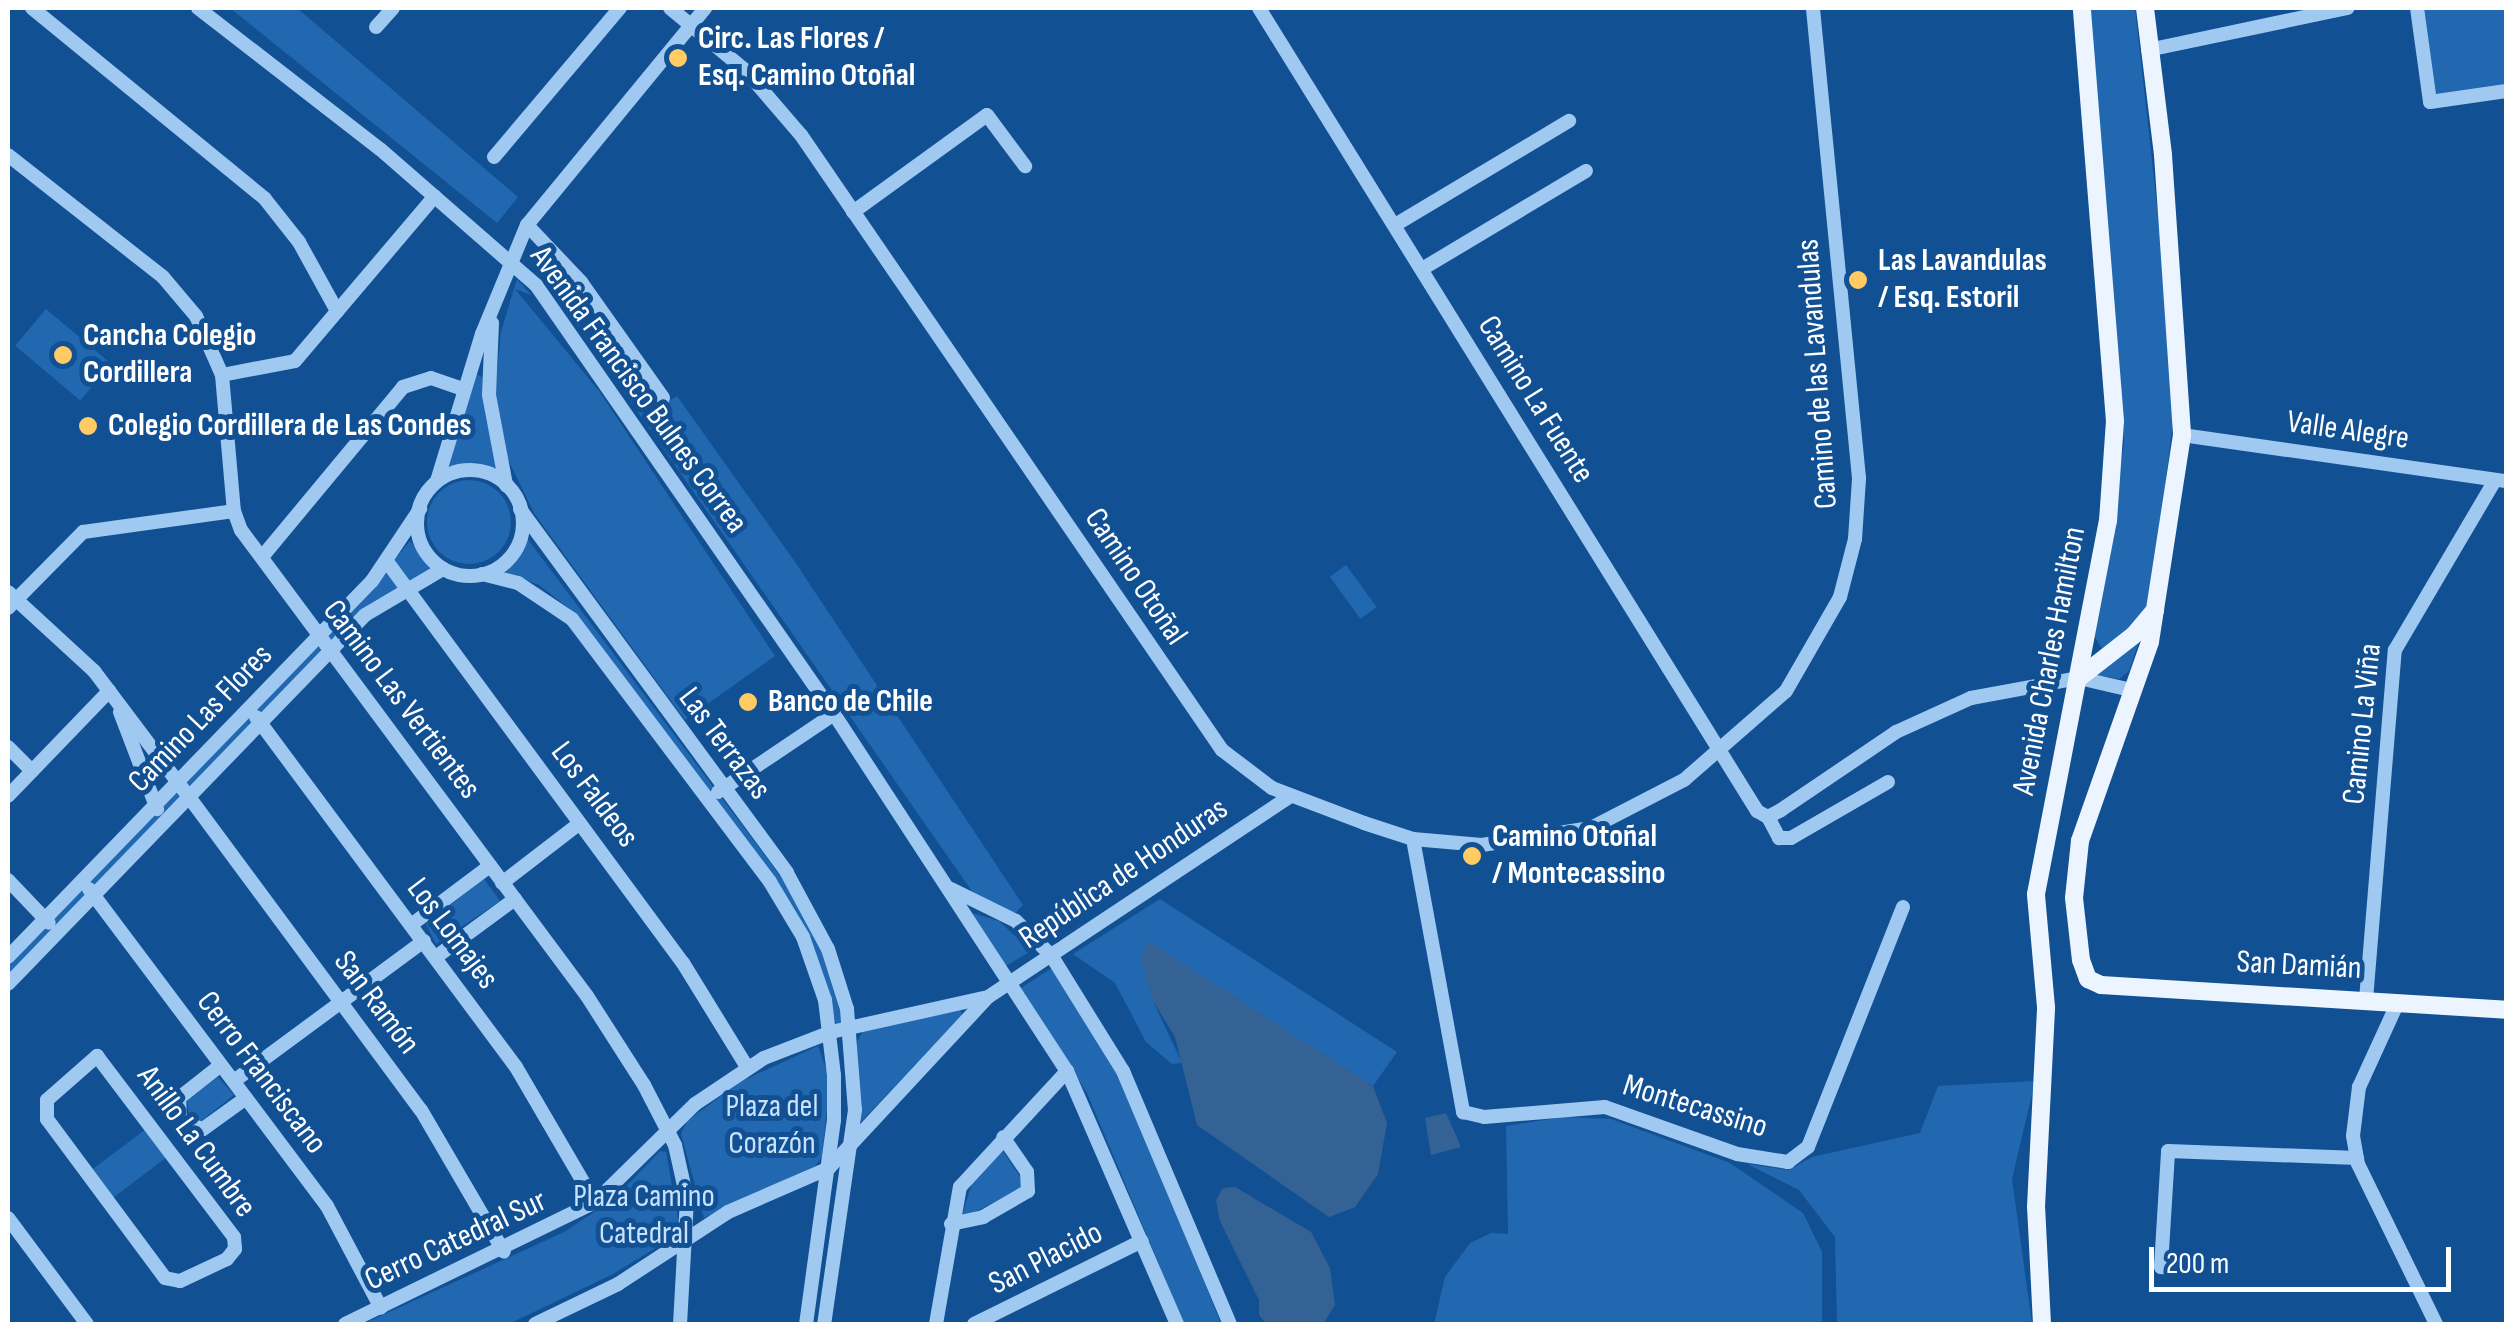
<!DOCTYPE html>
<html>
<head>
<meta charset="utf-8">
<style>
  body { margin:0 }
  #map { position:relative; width:2514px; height:1332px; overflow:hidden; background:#125094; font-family:"Sofia Sans Condensed",sans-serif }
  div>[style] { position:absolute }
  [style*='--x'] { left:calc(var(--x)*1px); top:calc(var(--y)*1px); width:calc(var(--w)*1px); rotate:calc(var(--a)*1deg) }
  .green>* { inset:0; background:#2168b1; transform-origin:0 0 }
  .round { border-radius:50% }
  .water>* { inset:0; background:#356294 }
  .minor>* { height:14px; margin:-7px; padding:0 7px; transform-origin:7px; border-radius:7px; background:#a0c9f2 }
  .minor>.ring { margin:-7px; padding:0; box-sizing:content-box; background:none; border:14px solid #a0c9f2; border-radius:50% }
  .major>* { height:18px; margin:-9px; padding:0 9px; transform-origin:9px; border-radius:9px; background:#ecf4ff }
  .dots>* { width:28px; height:28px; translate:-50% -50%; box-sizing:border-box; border:5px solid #125094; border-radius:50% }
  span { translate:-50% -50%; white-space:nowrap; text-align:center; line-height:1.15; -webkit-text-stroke:10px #125094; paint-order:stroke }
  .poi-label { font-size:32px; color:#fff; font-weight:700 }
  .left { translate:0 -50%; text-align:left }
  .street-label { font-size:32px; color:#fff }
  .park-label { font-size:32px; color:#c8e2fd }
  .frame { position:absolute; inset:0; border:10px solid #fff; pointer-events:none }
  .scale { position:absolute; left:2149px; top:1247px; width:302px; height:45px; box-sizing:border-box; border:5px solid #fff; border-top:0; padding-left:12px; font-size:30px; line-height:35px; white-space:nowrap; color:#fff; -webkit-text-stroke:8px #125094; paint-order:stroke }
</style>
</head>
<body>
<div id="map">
  <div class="green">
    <div style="clip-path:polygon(230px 8px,297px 8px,518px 197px,497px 223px)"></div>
    <div style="clip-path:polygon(2090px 8px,2135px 8px,2177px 386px,2151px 606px,2129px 671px,2119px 679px,2095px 675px,2108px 659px,2094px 635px,2124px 444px)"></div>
    <div style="clip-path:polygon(2423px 8px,2506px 8px,2506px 85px,2434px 95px)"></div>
    <div style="clip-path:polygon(517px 279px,531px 295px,515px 289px,599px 391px,775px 656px,685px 720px,534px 513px,506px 455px,495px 392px,501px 332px)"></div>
    <div style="left:46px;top:309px;width:85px;height:48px;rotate:40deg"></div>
    <div style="clip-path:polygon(596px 317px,663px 405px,677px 396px,795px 562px,1023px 905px,1015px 913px,976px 897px,580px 329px)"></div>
    <div style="clip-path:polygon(475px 374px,482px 377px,497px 470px,476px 462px,447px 468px)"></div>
    <div class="round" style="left:427px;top:480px;width:84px;height:84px"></div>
    <div style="clip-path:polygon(526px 537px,781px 877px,821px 945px,843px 1022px,836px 1024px,814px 949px,579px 616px,539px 585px,502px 571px)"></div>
    <div style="clip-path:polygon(410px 541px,434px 570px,371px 603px,8px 976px,8px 964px,357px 606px)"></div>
    <div style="left:1346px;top:565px;width:52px;height:20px;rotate:54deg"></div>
    <div style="clip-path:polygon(484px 879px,500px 901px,436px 944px,426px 924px)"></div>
    <div style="clip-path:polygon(1160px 899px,1397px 1052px,1373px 1086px,1149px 942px,1142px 959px,1153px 1001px,1182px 1063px,1172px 1064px,1146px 1042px,1115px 983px,1073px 954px)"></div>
    <div style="clip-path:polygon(972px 913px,999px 921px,1031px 951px,1006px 966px)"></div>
    <div style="clip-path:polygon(1052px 968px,1123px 1078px,1221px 1324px,1184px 1324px,1087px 1093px,1021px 988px)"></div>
    <div style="clip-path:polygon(960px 1009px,962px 1015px,861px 1122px,857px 1042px,863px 1031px)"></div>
    <div style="clip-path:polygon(818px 1046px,830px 1081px,822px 1157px,815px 1166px,704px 1218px,681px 1134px,687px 1121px,742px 1081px)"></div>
    <div style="clip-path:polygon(218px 1077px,234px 1095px,201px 1121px,189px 1116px,187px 1101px)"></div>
    <div style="clip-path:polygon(2035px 1081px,2012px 1179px,2032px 1324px,1837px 1324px,1835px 1237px,1799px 1190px,1747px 1164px,1789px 1170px,1812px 1157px,1920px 1133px,1938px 1086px)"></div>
    <div style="clip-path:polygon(1563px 1117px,1611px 1119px,1730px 1163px,1803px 1213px,1822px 1252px,1822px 1324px,1434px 1324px,1445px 1277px,1470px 1243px,1491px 1233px,1508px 1234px,1506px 1126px)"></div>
    <div style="left:146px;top:1129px;width:35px;height:71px;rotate:53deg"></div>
    <div style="clip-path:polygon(1001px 1148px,1026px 1186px,961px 1219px,973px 1180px)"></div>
    <div style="clip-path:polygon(660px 1151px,666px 1152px,679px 1224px,672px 1238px,613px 1274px,509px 1324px,363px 1324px,564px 1232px,614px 1199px)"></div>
  </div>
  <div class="water">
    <div style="clip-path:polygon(1148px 941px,1373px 1086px,1387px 1123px,1378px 1174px,1355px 1207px,1329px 1217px,1197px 1125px,1175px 1037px,1153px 1001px,1141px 959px)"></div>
    <div style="clip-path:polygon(1446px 1113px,1461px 1147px,1431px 1155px,1425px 1118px)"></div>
    <div style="clip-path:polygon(1235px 1187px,1311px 1232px,1330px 1268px,1335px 1305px,1323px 1324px,1266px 1324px,1259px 1315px,1259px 1300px,1220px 1221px,1216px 1200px,1223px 1188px)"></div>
  </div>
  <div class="minor">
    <div style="--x:32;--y:8;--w:301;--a:39.3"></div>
    <div style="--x:265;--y:199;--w:55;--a:51.7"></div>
    <div style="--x:299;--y:242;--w:79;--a:61.2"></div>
    <div style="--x:198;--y:8;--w:230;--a:37.8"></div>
    <div style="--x:380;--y:149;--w:207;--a:41.1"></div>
    <div style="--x:536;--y:285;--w:522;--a:55.21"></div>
    <div style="--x:834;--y:714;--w:426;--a:56.9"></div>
    <div style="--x:1067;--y:1071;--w:276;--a:66.5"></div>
    <div style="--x:670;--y:8;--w:97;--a:39.6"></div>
    <div style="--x:745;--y:70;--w:86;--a:49.3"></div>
    <div style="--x:801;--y:135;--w:745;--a:55.61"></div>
    <div style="--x:1222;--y:750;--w:63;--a:37.2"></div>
    <div style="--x:1272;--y:788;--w:98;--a:20.8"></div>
    <div style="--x:1364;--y:823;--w:52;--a:18.1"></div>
    <div style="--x:1413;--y:839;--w:69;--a:5"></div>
    <div style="--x:1482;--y:845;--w:110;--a:-8.9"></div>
    <div style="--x:1591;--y:828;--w:105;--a:-27.3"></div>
    <div style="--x:1684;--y:780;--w:135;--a:-41.1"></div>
    <div style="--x:1786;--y:691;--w:108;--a:-60.1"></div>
    <div style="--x:1840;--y:597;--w:60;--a:-75.5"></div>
    <div style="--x:1855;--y:539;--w:61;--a:-86.2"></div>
    <div style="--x:1859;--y:478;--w:472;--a:-95.6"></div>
    <div style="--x:1259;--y:8;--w:945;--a:58.19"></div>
    <div style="--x:1757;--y:811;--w:13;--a:29"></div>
    <div style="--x:1768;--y:817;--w:15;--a:-28"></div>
    <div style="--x:1781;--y:810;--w:139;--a:-34.1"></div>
    <div style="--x:1896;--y:732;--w:82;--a:-24.4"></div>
    <div style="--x:1971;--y:698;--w:110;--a:-10.5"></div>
    <div style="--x:2079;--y:678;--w:53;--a:13"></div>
    <div style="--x:2417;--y:8;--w:95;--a:82.1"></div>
    <div style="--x:2430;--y:102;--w:77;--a:-8.2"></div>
    <div style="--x:376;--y:27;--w:25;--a:-48"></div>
    <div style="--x:2148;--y:50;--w:204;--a:-11.9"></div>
    <div style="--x:8;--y:155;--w:197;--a:38.2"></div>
    <div style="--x:163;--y:277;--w:51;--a:49.8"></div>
    <div style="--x:196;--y:316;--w:64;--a:66.2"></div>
    <div style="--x:222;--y:375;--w:137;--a:85"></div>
    <div style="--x:234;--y:511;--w:20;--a:70"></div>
    <div style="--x:241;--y:530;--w:580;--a:53.41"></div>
    <div style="--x:587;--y:996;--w:106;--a:57.4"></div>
    <div style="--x:644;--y:1085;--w:68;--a:62.7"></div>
    <div style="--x:675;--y:1145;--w:55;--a:77.5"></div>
    <div style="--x:687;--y:1199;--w:125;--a:93.2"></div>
    <div style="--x:494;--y:157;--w:195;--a:-49.8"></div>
    <div style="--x:853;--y:212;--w:165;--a:-35.9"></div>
    <div style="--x:987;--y:115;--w:64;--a:53.3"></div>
    <div style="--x:527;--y:225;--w:79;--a:46.5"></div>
    <div style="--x:581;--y:282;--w:142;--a:54.7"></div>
    <div style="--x:1395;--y:225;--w:203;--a:-30.9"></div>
    <div style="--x:1422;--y:269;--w:191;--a:-30.9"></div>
    <div style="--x:492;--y:323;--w:72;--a:92.4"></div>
    <div style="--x:489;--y:395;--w:92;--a:79.3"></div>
    <div style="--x:222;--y:375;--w:74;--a:-10.9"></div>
    <div style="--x:295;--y:361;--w:216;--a:-49.7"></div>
    <div style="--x:2182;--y:435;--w:327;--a:8.1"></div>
    <div class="ring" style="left:417px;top:470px;width:92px;height:92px"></div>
    <div style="--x:437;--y:481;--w:154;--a:-73"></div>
    <div style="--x:482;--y:334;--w:118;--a:-67.6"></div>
    <div style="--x:527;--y:225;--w:281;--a:-50.6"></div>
    <div style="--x:520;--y:509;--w:451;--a:53.7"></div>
    <div style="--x:787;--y:873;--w:86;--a:61.7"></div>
    <div style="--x:828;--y:949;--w:63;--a:72.4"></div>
    <div style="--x:847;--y:1009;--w:101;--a:85.5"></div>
    <div style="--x:855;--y:1110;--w:216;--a:98.2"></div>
    <div style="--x:262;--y:557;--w:221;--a:-50.3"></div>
    <div style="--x:403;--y:387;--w:29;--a:-18"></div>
    <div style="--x:431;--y:378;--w:34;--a:19"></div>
    <div style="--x:388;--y:563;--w:497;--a:53.6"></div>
    <div style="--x:683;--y:963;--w:122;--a:58.4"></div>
    <div style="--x:482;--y:574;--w:37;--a:14"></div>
    <div style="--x:518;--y:583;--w:65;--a:33.7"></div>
    <div style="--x:572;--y:619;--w:329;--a:53"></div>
    <div style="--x:770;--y:882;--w:64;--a:59"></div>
    <div style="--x:803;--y:937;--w:67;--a:70.8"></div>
    <div style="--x:825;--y:1000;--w:76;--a:83.2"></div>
    <div style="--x:834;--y:1075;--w:45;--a:90"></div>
    <div style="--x:834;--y:1120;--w:206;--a:97.8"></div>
    <div style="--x:8;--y:592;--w:117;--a:42.6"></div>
    <div style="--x:94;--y:671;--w:158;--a:53"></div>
    <div style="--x:189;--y:797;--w:390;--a:53.5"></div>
    <div style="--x:421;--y:1110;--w:164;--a:59.7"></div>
    <div style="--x:8;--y:608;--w:107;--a:-45.4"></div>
    <div style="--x:83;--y:532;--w:152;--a:-7.9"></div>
    <div style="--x:120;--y:712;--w:104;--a:69.1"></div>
    <div style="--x:256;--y:717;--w:436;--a:53.4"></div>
    <div style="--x:516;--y:1067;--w:156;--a:59.7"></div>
    <div style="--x:8;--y:747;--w:34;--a:45"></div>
    <div style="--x:718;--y:792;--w:140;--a:-33.9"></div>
    <div style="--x:8;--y:796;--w:146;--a:-46.1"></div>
    <div style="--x:1768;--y:817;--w:24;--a:62"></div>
    <div style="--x:1779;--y:838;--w:12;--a:0"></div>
    <div style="--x:1791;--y:838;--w:112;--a:-30"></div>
    <div style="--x:1413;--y:839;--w:278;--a:79.6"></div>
    <div style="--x:1463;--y:1112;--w:22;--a:13"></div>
    <div style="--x:1484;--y:1117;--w:121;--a:-4.7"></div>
    <div style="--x:1605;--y:1107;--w:140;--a:19.6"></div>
    <div style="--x:1737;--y:1154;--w:52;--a:8.9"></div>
    <div style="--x:1788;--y:1162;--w:25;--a:-37"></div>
    <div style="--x:1808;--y:1147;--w:258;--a:-68.4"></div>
    <div style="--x:8;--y:880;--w:59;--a:46.4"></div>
    <div style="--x:502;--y:883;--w:98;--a:-37.6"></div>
    <div style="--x:89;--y:889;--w:396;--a:53.1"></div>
    <div style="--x:327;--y:1206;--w:115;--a:62.1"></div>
    <div style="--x:951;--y:889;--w:72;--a:26.2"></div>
    <div style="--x:1016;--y:921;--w:49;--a:44.2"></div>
    <div style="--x:1051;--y:955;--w:137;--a:58.2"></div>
    <div style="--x:1123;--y:1071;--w:275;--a:67.1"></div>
    <div style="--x:411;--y:925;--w:99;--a:-36.8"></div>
    <div style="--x:8;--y:957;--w:523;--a:-45.93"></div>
    <div style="--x:372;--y:581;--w:87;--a:-56.3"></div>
    <div style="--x:436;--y:957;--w:98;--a:-36.3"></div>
    <div style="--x:8;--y:984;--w:513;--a:-45.95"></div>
    <div style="--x:365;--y:615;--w:91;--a:-30.5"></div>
    <div style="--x:2366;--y:1000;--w:351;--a:-85.3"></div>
    <div style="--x:2395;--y:650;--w:197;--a:-59.5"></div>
    <div style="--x:2398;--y:1002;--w:94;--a:114.6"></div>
    <div style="--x:2359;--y:1087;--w:49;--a:97"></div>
    <div style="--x:2353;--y:1136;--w:28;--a:80"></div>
    <div style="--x:2358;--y:1164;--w:178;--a:64"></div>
    <div style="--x:97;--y:1056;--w:227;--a:52.9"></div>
    <div style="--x:234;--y:1237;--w:12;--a:85"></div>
    <div style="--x:235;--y:1249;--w:13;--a:129"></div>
    <div style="--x:227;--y:1259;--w:52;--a:154.9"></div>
    <div style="--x:180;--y:1281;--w:15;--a:-169"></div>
    <div style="--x:165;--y:1278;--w:198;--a:-126.6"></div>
    <div style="--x:47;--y:1119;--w:19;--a:-90"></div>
    <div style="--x:47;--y:1100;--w:67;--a:-41.3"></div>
    <div style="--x:234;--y:1081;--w:236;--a:-36.4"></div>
    <div style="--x:180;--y:1122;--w:24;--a:-92"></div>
    <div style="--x:179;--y:1098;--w:53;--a:-38.2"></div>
    <div style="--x:180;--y:1122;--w:24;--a:17"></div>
    <div style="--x:203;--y:1129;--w:53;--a:-35.8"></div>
    <div style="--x:8;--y:1218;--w:132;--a:53.3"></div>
    <div style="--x:951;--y:1224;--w:33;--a:-12"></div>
    <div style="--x:983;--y:1217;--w:52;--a:-30"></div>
    <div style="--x:1028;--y:1191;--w:19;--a:-93"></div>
    <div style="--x:1027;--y:1172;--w:42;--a:-124.4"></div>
    <div style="--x:2172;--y:1268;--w:11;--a:-175"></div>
    <div style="--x:2161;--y:1267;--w:116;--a:-86.5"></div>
    <div style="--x:2168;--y:1151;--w:189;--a:2.1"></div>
    <div style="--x:345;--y:1324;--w:278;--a:-26"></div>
    <div style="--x:595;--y:1202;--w:140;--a:-44.4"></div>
    <div style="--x:695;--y:1104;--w:83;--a:-33.7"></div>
    <div style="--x:764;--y:1058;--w:72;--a:-21.2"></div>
    <div style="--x:831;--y:1032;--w:156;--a:-12.6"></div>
    <div style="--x:535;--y:1324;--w:92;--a:-25.7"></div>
    <div style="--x:618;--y:1284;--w:131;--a:-33.2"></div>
    <div style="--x:728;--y:1212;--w:110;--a:-23.5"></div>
    <div style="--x:829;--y:1168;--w:233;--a:-47.1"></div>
    <div style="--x:988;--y:997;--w:364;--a:-33.6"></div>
    <div style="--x:936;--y:1324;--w:139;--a:-80.1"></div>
    <div style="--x:960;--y:1187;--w:158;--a:-47.3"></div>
    <div style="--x:974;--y:1324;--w:187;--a:-26.3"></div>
  </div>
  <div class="major">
    <div style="--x:2145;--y:8;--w:148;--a:83"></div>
    <div style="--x:2163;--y:155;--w:281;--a:86.1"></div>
    <div style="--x:2182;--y:435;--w:209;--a:98.8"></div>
    <div style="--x:2150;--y:642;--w:211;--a:109.4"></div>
    <div style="--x:2080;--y:841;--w:57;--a:96"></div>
    <div style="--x:2074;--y:898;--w:62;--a:83.6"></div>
    <div style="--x:2081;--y:960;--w:20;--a:70"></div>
    <div style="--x:2088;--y:979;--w:14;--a:25"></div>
    <div style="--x:2101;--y:985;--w:406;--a:3.5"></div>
    <div style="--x:2079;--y:678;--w:70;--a:-38"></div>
    <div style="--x:2134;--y:635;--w:33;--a:-50"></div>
    <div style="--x:2042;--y:1324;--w:117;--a:-92.9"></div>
    <div style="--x:2036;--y:1207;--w:200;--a:-87.1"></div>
    <div style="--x:2046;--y:1007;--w:113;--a:-95.1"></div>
    <div style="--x:2036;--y:894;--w:380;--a:-79.1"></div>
    <div style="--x:2108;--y:521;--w:100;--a:-86"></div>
    <div style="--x:2115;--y:421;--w:414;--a:-94.6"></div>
  </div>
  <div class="dots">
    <div style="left:678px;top:58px;background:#ffcb62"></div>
    <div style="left:1858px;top:280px;background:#ffcb62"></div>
    <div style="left:63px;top:355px;background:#ffcb62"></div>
    <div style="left:88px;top:426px;background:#ffcb62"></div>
    <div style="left:748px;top:702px;background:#ffcb62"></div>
    <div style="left:1472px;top:856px;background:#ffcb62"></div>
  </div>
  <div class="poi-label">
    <span class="left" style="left:698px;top:58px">Circ. Las Flores /<br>Esq. Camino Otoñal</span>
    <span class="left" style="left:1878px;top:280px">Las Lavandulas<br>/ Esq. Estoril</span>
    <span class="left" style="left:83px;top:355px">Cancha Colegio<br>Cordillera</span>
    <span class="left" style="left:108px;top:426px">Colegio Cordillera de Las Condes</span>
    <span class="left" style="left:768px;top:702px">Banco de Chile</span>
    <span class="left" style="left:1492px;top:856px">Camino Otoñal<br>/ Montecassino</span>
  </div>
  <div class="street-label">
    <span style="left:1818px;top:374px;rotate:-94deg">Camino de las Lavandulas</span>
    <span style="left:638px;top:390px;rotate:54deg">Avenida Francisco Bulnes Correa</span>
    <span style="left:1535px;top:400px;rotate:58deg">Camino La Fuente</span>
    <span style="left:2348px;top:431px;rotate:8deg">Valle Alegre</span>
    <span style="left:1135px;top:577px;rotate:56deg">Camino Otoñal</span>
    <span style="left:2050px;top:661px;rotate:-79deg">Avenida Charles Hamilton</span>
    <span style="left:401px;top:700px;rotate:53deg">Camino Las Vertientes</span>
    <span style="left:201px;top:719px;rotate:-46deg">Camino Las Flores</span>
    <span style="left:2363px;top:724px;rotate:-84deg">Camino La Viña</span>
    <span style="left:724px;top:744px;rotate:53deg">Las Terrazas</span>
    <span style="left:594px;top:795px;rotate:53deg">Los Faldeos</span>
    <span style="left:1124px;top:874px;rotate:-34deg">República de Honduras</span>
    <span style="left:452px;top:934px;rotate:53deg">Los Lomajes</span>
    <span style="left:2299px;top:966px;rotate:3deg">San Damián</span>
    <span style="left:376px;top:1003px;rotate:53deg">San Ramón</span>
    <span style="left:261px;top:1073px;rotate:53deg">Cerro Franciscano</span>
    <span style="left:1695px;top:1107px;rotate:17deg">Montecassino</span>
    <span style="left:196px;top:1142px;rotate:54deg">Anillo La Cumbre</span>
    <span style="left:456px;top:1241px;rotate:-25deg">Cerro Catedral Sur</span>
    <span style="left:1046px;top:1259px;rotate:-27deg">San Placido</span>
  </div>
  <div class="park-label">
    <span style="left:772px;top:1126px">Plaza del<br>Corazón</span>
    <span style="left:644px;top:1216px">Plaza Camino<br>Catedral</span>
  </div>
  <div class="frame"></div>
  <div class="scale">200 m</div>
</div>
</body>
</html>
